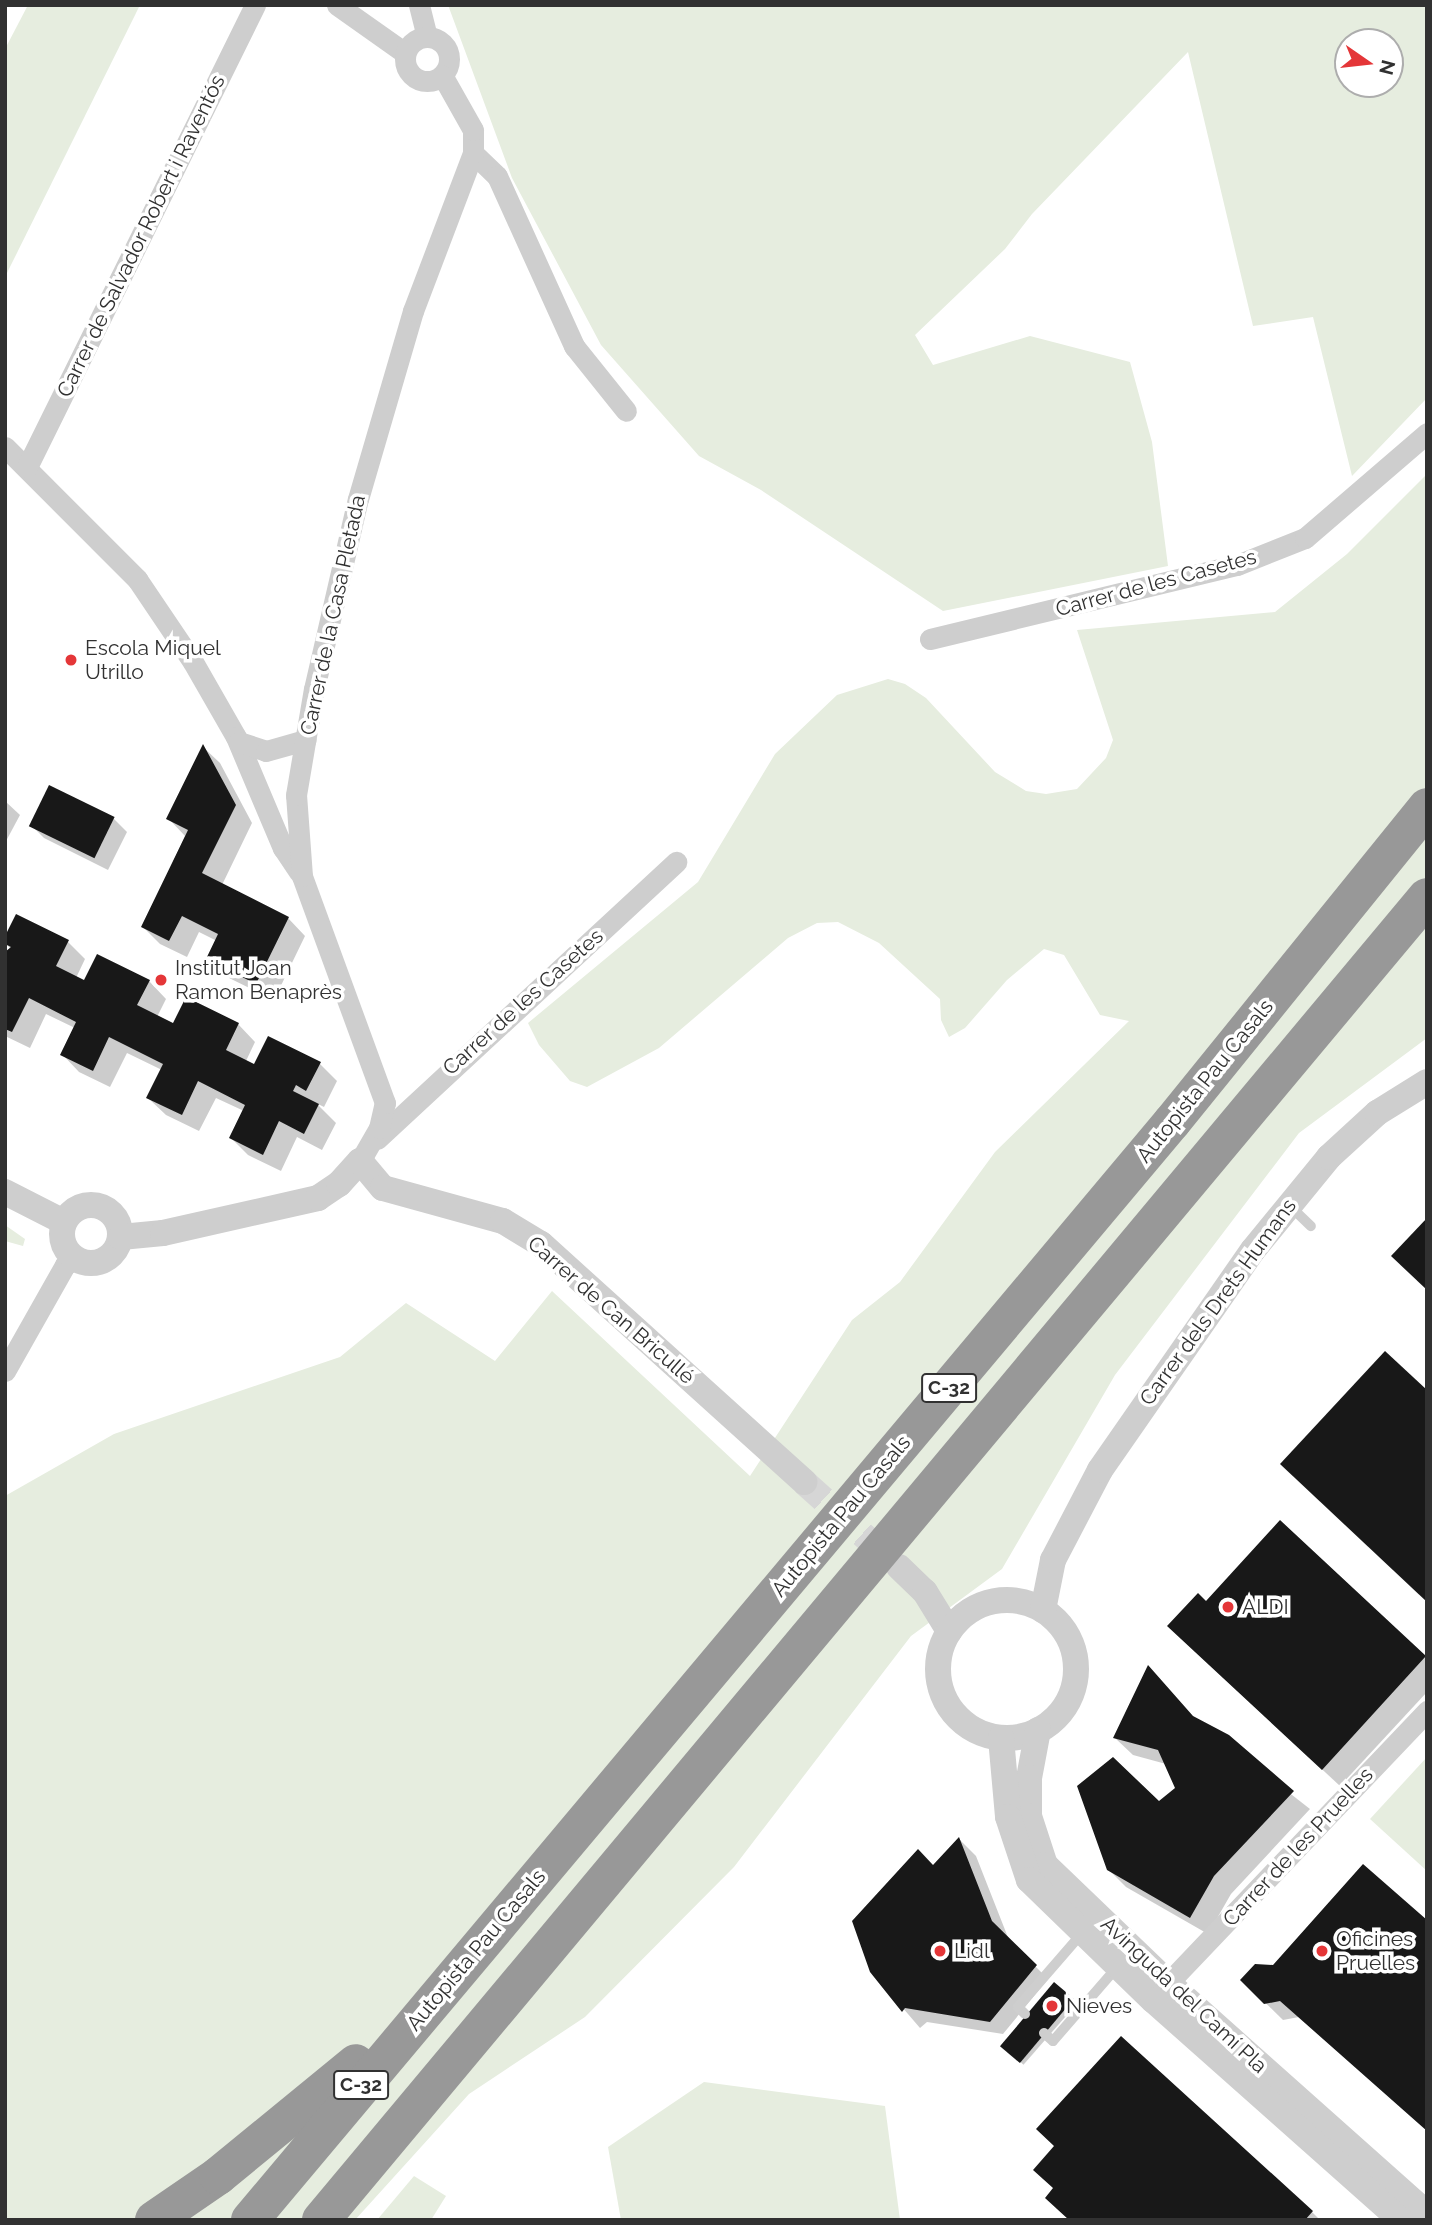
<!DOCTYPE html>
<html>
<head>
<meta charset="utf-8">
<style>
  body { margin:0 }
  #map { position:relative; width:1432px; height:2225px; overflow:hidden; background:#fff; font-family:Raleway,sans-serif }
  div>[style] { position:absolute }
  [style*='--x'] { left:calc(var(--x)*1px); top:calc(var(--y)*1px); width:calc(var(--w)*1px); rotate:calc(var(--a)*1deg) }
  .green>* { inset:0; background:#e6eddf }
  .shadow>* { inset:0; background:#0003; transform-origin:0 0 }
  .building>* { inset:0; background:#181818; transform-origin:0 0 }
  .tertiary-tunnel>* { height:26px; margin-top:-13px; transform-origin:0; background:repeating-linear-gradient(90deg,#d6d6d6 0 26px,transparent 0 39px) }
  .service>* { height:10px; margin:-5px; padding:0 5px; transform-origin:5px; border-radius:5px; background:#cecece }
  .minor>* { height:21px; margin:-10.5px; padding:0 10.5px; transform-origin:10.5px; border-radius:10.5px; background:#cecece }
  .minor>.ring { margin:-10.5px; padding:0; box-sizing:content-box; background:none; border:21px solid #cecece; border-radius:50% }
  .tertiary>* { height:26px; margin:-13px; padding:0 13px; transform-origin:13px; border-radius:13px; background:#cecece }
  .tertiary>.ring { margin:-13px; padding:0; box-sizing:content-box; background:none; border:26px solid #cecece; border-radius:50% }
  .motorway>* { height:38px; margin:-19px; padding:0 19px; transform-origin:19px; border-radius:19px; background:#989898 }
  .dots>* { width:19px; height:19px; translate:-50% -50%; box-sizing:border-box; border:4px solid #fff; border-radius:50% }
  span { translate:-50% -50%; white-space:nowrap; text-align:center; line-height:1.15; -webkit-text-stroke:7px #fff; paint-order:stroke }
  .shield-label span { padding:2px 5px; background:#fff; border:2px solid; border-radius:5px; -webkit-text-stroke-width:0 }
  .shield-label { font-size:19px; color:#313131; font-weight:700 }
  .street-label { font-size:21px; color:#313131 }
  .poi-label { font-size:21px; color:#313131 }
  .left { translate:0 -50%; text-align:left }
  .frame { position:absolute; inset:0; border:7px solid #313131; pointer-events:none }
  .north { position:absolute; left:1334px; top:28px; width:70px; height:70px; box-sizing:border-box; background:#fff; border:2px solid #adadad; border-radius:50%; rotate:104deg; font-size:19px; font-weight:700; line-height:28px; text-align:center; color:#313131 }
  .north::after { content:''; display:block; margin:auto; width:24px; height:32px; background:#e43638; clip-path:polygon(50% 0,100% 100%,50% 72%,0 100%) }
</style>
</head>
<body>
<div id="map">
  <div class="green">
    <div style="clip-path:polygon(28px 5px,140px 5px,5px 277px,5px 49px)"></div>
    <div style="clip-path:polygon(evenodd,448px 5px,1427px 5px,1427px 398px,1352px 476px,1313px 317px,1253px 326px,1188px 52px,1032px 214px,1005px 249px,915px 335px,933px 365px,1030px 336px,1130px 362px,1152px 442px,1168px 566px,943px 611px,761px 490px,699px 456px,601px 345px,512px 178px,448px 5px,1348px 42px,1390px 42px,1390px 84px,1348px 84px,1348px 42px)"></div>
    <div style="clip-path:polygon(1427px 474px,1427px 1038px,1299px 1133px,1115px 1375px,1002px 1569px,911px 1636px,734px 1867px,585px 2017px,469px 2094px,355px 2220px,5px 2220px,5px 1496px,114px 1434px,340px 1357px,406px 1303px,495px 1361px,552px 1291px,750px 1476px,852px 1320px,900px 1282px,995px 1152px,1129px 1021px,1100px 1015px,1064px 955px,1044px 949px,1007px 980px,965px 1028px,949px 1037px,941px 1020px,940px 999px,879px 943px,838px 922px,817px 923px,788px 938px,659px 1048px,587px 1087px,570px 1081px,539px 1045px,528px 1023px,698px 882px,775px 754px,837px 695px,888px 679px,905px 684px,926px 698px,995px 772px,1026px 791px,1046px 794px,1077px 789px,1106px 758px,1113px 740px,1077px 630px,1275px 612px,1347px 554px)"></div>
    <div style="clip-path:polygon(5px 1225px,25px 1239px,23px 1246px,5px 1241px)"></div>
    <div style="clip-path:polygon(1427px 1757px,1427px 1871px,1370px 1819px)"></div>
    <div style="clip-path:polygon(704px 2082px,885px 2106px,900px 2220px,621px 2220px,608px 2147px)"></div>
    <div style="clip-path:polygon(414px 2176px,446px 2196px,431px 2220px,377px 2220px)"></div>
  </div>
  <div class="shadow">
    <div style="clip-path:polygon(203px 747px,220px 763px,252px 823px,222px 885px,288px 918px,305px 936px,274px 1000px,225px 976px,208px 959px,217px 941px,199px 932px,187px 957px,160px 944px,143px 927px,185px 836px,168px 818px)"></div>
    <div style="clip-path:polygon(5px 801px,20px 815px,5px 843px)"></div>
    <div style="clip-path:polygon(114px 819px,127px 832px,108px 870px,44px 838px,31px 825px)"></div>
    <div style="clip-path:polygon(68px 942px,85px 959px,76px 978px,85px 982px,149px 981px,166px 999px,157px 1017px,174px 1025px,238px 1024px,255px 1042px,246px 1061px,255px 1066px,320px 1064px,337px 1081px,324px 1107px,316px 1103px,336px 1123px,322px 1150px,297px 1137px,281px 1171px,248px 1155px,231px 1138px,244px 1111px,216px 1098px,199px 1131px,166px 1115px,148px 1098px,162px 1070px,127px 1053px,110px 1087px,79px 1072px,62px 1054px,75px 1028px,46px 1014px,30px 1048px,5px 1036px,5px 954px,12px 950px,5px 943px)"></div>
    <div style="clip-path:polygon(1280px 1523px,1427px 1659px,1427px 1692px,1340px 1786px,1187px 1644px,1206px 1603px)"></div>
    <div style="clip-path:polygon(1195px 1719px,1310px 1809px,1231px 1894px,1208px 1934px,1126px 1887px,1108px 1869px,1159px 1803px,1177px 1789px,1166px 1764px,1133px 1755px,1115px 1738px)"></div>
    <div style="clip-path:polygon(959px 1839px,976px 1856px,1009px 1940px,1048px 1979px,1003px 2034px,927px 2022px,920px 2028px,871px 1971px,934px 1867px)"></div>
    <div style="clip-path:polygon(1274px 1967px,1299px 2017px,1283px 2020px,1242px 1980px)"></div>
    <div style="left:1054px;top:1984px;width:30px;height:81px;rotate:41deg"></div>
    <div style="clip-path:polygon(1121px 2038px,1312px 2212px,1320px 2220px,1070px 2220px,1054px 2189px,1056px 2147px)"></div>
  </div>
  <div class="building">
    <div style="clip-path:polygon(203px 744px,236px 805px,202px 873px,289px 917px,256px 984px,206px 959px,218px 934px,182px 916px,169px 941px,141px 927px,188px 830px,166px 819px)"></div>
    <div style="left:49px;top:785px;width:73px;height:46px;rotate:26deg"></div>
    <div style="clip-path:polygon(16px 914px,69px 940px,56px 966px,84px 980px,97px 954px,150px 980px,137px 1005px,173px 1023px,186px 997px,239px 1023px,226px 1050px,254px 1064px,268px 1036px,321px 1062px,306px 1091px,296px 1085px,293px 1091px,319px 1104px,304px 1134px,279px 1121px,263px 1155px,229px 1138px,245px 1105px,198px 1081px,182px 1115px,146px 1098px,163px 1064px,109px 1037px,93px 1071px,60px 1055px,76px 1022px,29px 998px,12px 1032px,5px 1029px,5px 952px,11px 947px,5px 944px,5px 936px)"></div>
    <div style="clip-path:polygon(1427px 1218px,1427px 1290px,1391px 1256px)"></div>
    <div style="clip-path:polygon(1385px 1351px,1427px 1390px,1427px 1602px,1280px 1464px)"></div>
    <div style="clip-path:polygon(1280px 1520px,1426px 1656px,1322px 1770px,1167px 1626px,1198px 1593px,1206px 1601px)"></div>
    <div style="clip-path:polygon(1148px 1665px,1193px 1716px,1229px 1735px,1294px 1791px,1214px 1876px,1190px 1918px,1107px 1870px,1077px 1786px,1113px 1757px,1159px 1801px,1175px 1788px,1158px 1750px,1113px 1738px)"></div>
    <div style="clip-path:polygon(959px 1837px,992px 1921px,1037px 1965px,990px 2022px,905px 2008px,902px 2012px,870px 1972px,852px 1921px,918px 1849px,933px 1865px)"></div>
    <div style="clip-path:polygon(1363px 1864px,1427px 1920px,1427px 2131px,1280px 2001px,1264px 2004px,1240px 1980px,1255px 1964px,1273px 1965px)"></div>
    <div style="left:1054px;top:1982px;width:26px;height:84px;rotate:40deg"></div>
    <div style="clip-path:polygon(1121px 2036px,1313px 2211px,1305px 2220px,1069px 2220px,1045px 2198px,1053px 2188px,1033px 2170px,1054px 2146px,1036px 2129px)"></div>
  </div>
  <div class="tertiary-tunnel">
    <div style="--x:804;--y:1482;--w:117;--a:41.9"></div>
  </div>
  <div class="service">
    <div style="--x:1290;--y:1206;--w:29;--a:44"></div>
    <div style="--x:1025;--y:2014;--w:10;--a:-135"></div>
    <div style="--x:1018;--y:2007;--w:98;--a:-49.1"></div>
    <div style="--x:1044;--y:2033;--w:12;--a:42"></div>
    <div style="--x:1053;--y:2041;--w:98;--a:-49.1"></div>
  </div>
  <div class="minor">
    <div style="--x:337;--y:5;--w:83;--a:35.2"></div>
    <div style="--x:419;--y:5;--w:32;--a:76"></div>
    <div class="ring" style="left:405px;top:37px;width:23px;height:23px"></div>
    <div style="--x:473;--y:153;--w:33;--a:44"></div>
    <div style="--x:497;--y:176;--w:187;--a:65.6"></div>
    <div style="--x:574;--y:346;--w:83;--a:51.3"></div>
    <div style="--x:5;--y:447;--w:187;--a:45"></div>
    <div style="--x:137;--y:579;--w:100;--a:56"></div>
    <div style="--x:193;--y:662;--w:86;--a:60.2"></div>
    <div style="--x:236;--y:737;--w:121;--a:67.1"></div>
    <div style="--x:283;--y:848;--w:29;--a:56"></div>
    <div style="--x:27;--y:467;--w:515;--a:-63.73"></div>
    <div style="--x:930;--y:639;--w:316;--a:-13.6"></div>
    <div style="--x:1237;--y:565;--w:73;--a:-21.7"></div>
    <div style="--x:1305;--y:538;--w:161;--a:-40.7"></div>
    <div style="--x:239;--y:742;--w:28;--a:18"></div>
    <div style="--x:266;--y:751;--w:41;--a:-15.8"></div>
    <div style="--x:377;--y:1139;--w:408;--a:-42.8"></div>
    <div style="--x:360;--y:1161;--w:38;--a:-60"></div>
    <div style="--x:379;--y:1128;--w:26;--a:-77"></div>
    <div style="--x:385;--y:1103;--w:242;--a:-110.1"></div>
    <div style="--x:302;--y:876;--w:81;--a:-94.2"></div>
    <div style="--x:296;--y:795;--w:108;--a:-80.4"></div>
    <div style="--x:314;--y:689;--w:195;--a:-77"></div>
    <div style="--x:358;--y:499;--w:196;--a:-73.7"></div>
    <div style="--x:413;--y:311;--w:169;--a:-69.2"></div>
    <div style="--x:473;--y:153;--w:23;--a:-90"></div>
    <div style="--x:473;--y:130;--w:63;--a:-119.4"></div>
    <div style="--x:5;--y:1371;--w:122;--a:-60.5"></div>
    <div style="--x:65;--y:1265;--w:11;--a:-34"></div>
    <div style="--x:1168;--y:1983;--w:376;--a:-46.4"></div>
  </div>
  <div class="tertiary">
    <div style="--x:5;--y:1192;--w:66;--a:27"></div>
    <div class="ring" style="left:62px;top:1205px;width:32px;height:32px"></div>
    <div style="--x:121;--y:1237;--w:42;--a:-5.4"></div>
    <div style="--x:163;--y:1233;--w:159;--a:-12.7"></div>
    <div style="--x:318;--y:1198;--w:25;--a:-34"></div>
    <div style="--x:339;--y:1184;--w:31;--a:-48"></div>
    <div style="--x:360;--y:1161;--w:35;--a:50"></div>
    <div style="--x:383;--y:1188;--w:124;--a:15.4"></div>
    <div style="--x:503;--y:1221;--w:44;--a:31.2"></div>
    <div style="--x:541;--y:1244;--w:355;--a:42.1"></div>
    <div style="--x:899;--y:1567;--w:36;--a:44"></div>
    <div style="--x:925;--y:1592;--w:46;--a:58.4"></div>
    <div class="ring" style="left:938px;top:1600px;width:112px;height:112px"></div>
    <div style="--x:1043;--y:1610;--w:51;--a:-78.7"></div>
    <div style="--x:1053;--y:1560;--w:102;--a:-62.4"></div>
    <div style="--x:1100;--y:1470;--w:268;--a:-55.2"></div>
    <div style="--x:1253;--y:1250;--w:120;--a:-50.7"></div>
    <div style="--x:1329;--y:1157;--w:65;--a:-42.5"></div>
    <div style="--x:1377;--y:1113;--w:59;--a:-31.8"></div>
    <div style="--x:1038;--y:1730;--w:49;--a:100.6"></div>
    <div style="--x:1029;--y:1778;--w:38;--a:90"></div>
    <div style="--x:1029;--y:1816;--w:52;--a:71.9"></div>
    <div style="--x:1045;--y:1865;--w:170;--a:43.8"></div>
    <div style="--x:1168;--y:1983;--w:347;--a:41.7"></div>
    <div style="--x:1001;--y:1738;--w:79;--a:84.9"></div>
    <div style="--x:1008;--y:1817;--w:66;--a:71.6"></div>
    <div style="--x:1029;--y:1880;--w:173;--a:44.1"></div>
    <div style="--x:1153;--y:2000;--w:332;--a:41.6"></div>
  </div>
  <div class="motorway">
    <div style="--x:154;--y:2220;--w:78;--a:-34.5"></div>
    <div style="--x:218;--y:2176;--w:178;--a:-39.3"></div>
    <div style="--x:250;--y:2220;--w:1434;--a:-49.98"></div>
    <div style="--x:1172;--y:1122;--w:405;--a:-51"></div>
    <div style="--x:321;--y:2220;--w:1724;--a:-50.11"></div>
  </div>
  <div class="dots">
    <div style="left:71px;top:660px;background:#e43638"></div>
    <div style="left:161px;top:980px;background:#e43638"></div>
    <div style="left:1228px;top:1607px;background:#e43638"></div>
    <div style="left:940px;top:1951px;background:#e43638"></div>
    <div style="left:1322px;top:1951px;background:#e43638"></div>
    <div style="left:1052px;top:2006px;background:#e43638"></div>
  </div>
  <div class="shield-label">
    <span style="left:949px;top:1388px">C-32</span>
    <span style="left:361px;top:2085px">C-32</span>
  </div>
  <div class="street-label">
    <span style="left:141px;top:236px;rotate:-64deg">Carrer de Salvador Robert i Raventós</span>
    <span style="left:1156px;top:583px;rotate:-15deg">Carrer de les Casetes</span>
    <span style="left:333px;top:615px;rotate:-78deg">Carrer de la Casa Pletada</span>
    <span style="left:523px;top:1002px;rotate:-42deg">Carrer de les Casetes</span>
    <span style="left:1205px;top:1081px;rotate:-51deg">Autopista Pau Casals</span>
    <span style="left:1218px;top:1302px;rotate:-54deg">Carrer dels Drets Humans</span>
    <span style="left:611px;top:1310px;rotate:41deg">Carrer de Can Bricullé</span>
    <span style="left:841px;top:1516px;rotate:-50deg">Autopista Pau Casals</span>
    <span style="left:1298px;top:1847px;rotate:-47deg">Carrer de les Pruelles</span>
    <span style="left:476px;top:1950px;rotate:-50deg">Autopista Pau Casals</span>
    <span style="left:1184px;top:1995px;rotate:43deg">Avinguda del Camí Pla</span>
  </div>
  <div class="poi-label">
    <span class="left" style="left:85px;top:660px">Escola Miquel<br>Utrillo</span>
    <span class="left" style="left:175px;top:980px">Institut Joan<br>Ramon Benaprès</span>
    <span class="left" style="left:1242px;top:1607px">ALDI</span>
    <span class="left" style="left:1336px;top:1951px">Oficines<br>Pruelles</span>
    <span class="left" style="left:954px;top:1951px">Lidl</span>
    <span class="left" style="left:1066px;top:2006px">Nieves</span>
  </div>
  <div class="frame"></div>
  <div class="north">N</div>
</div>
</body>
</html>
